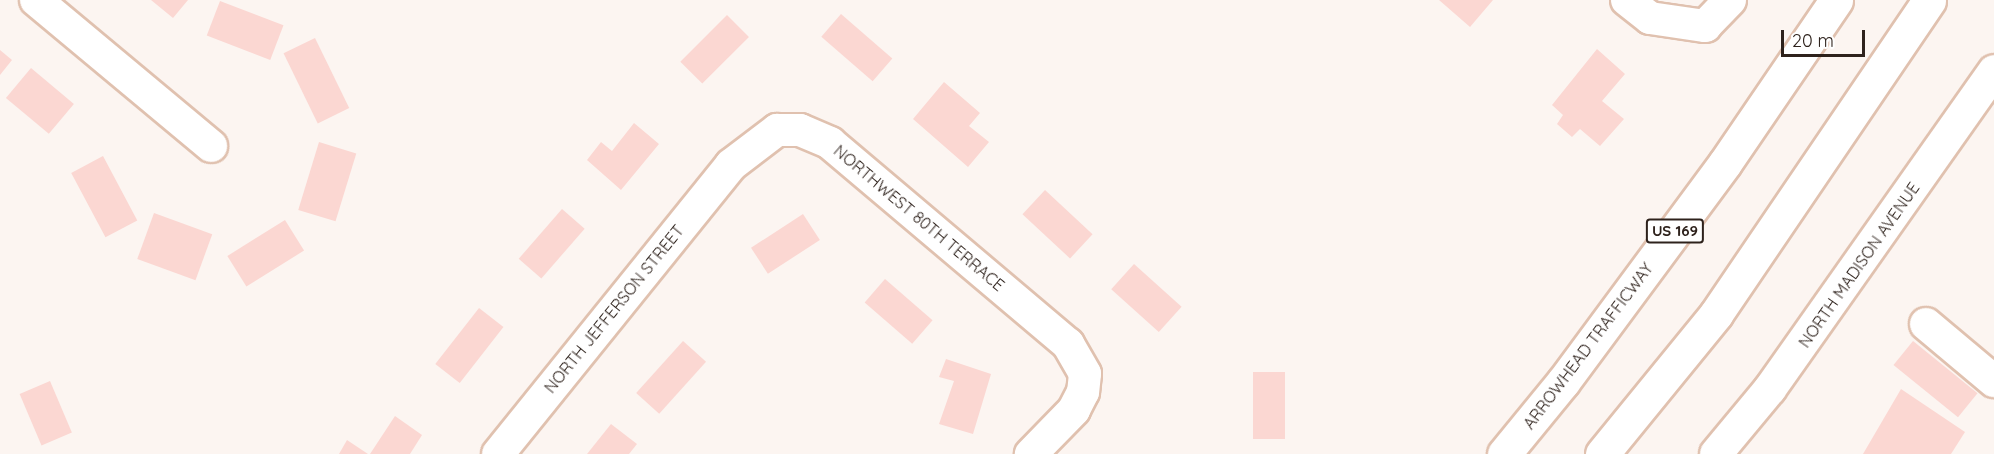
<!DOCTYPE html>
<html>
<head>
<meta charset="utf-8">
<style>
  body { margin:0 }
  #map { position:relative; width:1994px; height:454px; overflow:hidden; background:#fcf5f1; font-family:Quicksand,sans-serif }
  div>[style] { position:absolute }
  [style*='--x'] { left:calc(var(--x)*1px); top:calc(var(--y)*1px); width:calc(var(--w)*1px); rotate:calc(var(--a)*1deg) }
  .building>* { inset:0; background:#fbd7d2; transform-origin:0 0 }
  .roads { filter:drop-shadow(2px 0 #e0c1af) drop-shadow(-2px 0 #e0c1af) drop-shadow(0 2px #e0c1af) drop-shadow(0 -2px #e0c1af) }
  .minor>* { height:32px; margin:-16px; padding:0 16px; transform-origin:16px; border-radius:16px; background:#fff }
  .highway>* { height:33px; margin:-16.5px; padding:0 16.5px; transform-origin:16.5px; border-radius:16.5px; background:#fff }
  span { translate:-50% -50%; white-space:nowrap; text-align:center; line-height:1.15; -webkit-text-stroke:5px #fff; paint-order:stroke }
  .shield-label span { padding:2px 4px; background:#fff; border:2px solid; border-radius:4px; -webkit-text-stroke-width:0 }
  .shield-label { font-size:15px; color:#2e221c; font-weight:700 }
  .street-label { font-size:16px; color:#2e221c }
  .scale { position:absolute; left:1781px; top:30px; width:84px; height:27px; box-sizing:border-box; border:3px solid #2e221c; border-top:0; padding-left:8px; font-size:18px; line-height:21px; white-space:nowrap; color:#2e221c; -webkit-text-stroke:4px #fff; paint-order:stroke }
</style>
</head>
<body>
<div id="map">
  <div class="building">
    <div style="clip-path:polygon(151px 0,188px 0,173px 18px)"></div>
    <div style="clip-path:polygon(1439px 0,1493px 0,1470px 27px)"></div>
    <div style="left:220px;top:1px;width:68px;height:37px;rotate:21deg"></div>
    <div style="left:841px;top:14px;width:68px;height:30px;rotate:41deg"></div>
    <div style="left:727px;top:15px;width:31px;height:66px;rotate:45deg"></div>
    <div style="left:315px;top:38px;width:78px;height:35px;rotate:64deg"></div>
    <div style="clip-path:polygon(1597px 49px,1625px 74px,1602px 101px,1624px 119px,1600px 146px,1580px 129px,1572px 137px,1557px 124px,1563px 115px,1552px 105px)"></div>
    <div style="clip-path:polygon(0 50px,12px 60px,0 75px)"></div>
    <div style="left:31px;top:68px;width:56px;height:39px;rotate:40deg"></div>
    <div style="clip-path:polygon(944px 82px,980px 113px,969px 126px,989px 142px,968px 167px,913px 119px)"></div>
    <div style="clip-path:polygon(634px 123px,659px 144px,621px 190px,587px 160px,601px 142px,612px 151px)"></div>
    <div style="left:319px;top:142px;width:39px;height:71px;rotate:17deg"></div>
    <div style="left:103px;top:156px;width:73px;height:36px;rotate:62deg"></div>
    <div style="left:1045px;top:190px;width:65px;height:33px;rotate:43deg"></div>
    <div style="left:562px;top:209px;width:30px;height:66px;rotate:41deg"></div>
    <div style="left:154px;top:213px;width:62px;height:49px;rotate:20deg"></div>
    <div style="left:803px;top:214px;width:31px;height:62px;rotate:57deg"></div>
    <div style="left:285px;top:220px;width:36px;height:68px;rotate:58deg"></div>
    <div style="left:1134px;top:264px;width:64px;height:34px;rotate:42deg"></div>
    <div style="left:885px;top:279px;width:63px;height:31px;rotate:41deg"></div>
    <div style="left:479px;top:308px;width:31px;height:71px;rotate:38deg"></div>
    <div style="left:683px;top:341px;width:31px;height:70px;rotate:42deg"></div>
    <div style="left:1913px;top:341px;width:83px;height:31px;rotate:39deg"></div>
    <div style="clip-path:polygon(946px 359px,991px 374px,973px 434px,939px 424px,954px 381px,939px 377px)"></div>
    <div style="left:1253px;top:372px;width:32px;height:67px"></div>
    <div style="left:50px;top:381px;width:56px;height:33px;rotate:67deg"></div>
    <div style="clip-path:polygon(1901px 389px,1965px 432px,1951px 454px,1863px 454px)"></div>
    <div style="clip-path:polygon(395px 416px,422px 435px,410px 454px,370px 454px)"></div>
    <div style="clip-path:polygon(611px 424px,637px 444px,629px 454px,587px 454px)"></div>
    <div style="clip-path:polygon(347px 440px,368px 454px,339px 454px)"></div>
  </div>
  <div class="roads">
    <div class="minor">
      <div style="--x:36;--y:0;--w:228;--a:39.8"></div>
      <div style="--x:1627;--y:0;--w:29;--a:38"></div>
      <div style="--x:1650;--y:18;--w:56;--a:8.3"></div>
      <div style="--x:1705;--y:26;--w:36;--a:-46"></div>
      <div style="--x:1926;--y:324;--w:89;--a:40"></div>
      <div style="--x:498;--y:454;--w:371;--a:-51.1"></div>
      <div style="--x:731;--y:165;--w:58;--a:-37.3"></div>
      <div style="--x:777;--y:130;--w:23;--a:0"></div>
      <div style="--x:800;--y:130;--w:33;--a:23"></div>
      <div style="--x:830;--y:143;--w:312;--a:40.2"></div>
      <div style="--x:1068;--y:344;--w:34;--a:60"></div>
      <div style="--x:1085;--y:374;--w:18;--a:96"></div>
      <div style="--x:1083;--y:392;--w:20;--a:117"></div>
      <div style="--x:1074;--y:410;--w:62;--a:134.3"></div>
      <div style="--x:1716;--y:454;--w:85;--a:-50.3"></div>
      <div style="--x:1770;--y:389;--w:389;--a:-54.8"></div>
    </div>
    <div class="highway">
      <div style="--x:1504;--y:454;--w:93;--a:-50.7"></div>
      <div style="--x:1563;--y:382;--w:272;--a:-53.5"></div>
      <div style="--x:1725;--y:163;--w:197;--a:-55.7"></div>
      <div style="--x:1602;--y:454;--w:181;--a:-50.8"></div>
      <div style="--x:1716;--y:314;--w:379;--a:-55.8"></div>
    </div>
  </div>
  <div class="shield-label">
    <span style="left:1675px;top:231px">US 169</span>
  </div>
  <div class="street-label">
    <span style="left:919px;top:218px;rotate:40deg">NORTHWEST 80TH TERRACE</span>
    <span style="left:1859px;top:265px;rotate:-55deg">NORTH MADISON AVENUE</span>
    <span style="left:614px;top:309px;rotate:-51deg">NORTH JEFFERSON STREET</span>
    <span style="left:1588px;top:346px;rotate:-53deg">ARROWHEAD TRAFFICWAY</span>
  </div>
  <div class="scale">20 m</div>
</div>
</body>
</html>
